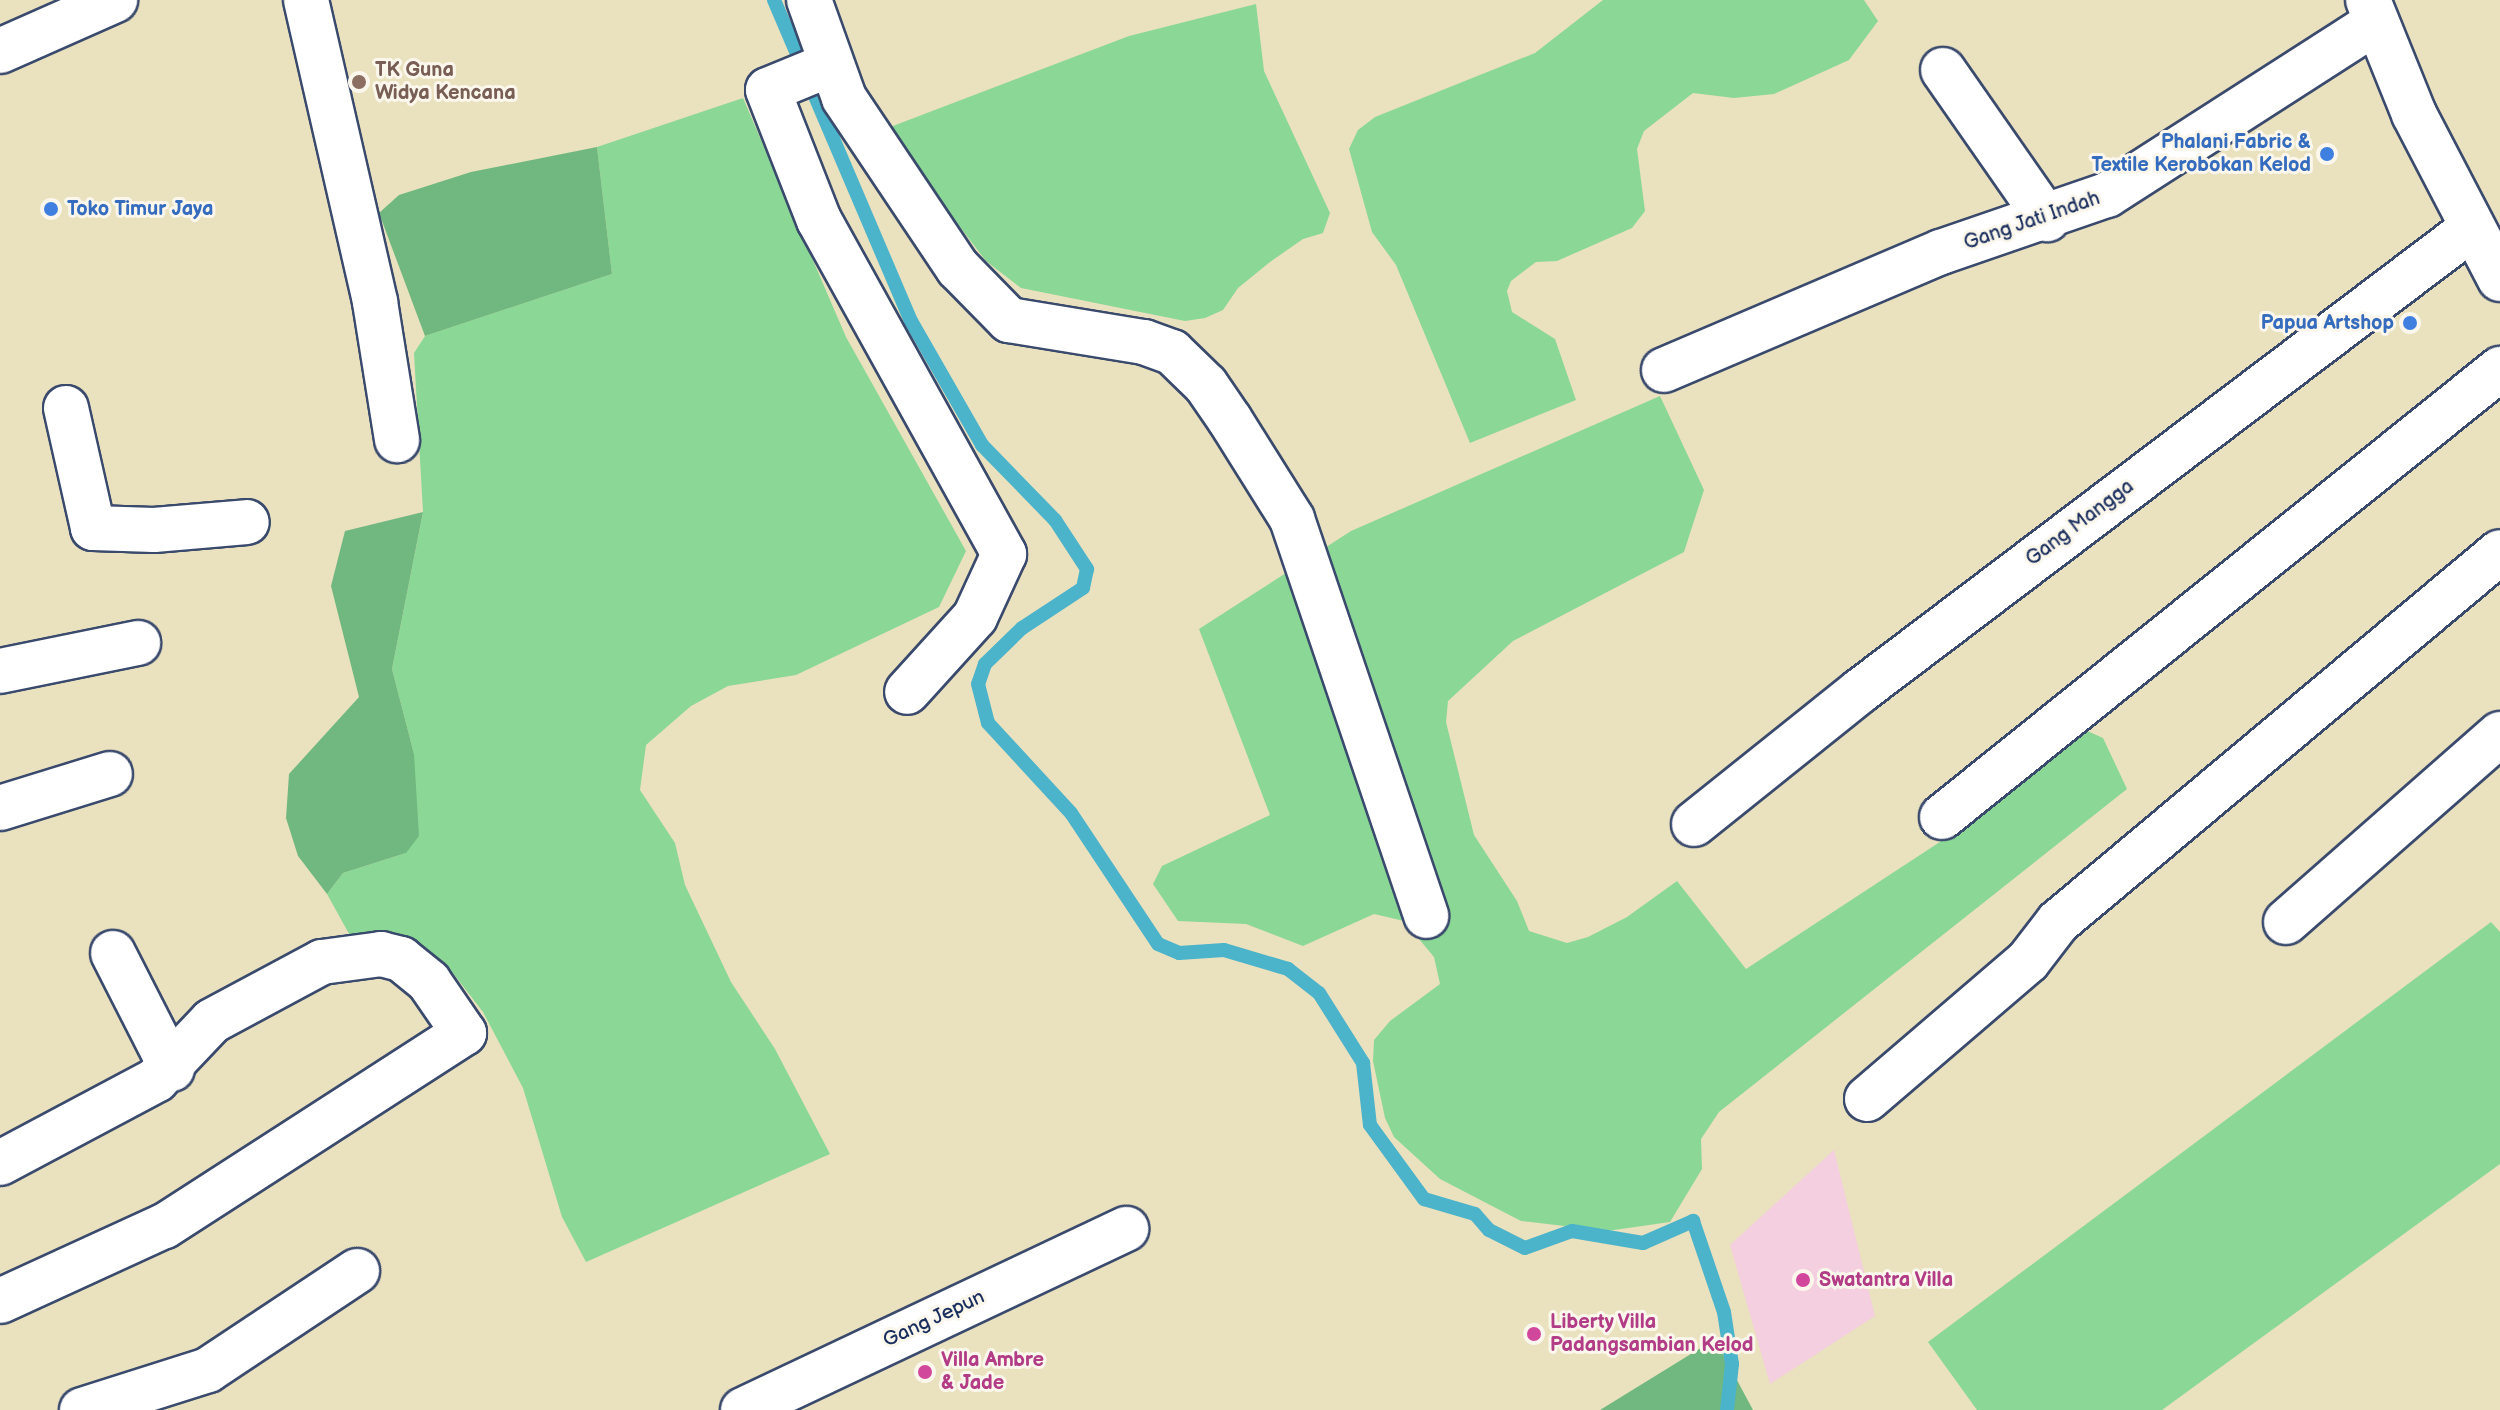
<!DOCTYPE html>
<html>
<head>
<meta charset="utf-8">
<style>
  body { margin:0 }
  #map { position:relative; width:2500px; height:1410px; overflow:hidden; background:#eae1bf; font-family:"Balsamiq Sans",sans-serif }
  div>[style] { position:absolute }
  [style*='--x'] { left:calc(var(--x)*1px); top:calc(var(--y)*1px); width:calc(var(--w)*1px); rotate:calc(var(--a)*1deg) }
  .built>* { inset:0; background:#f3cfdf }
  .green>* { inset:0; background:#8bd896 }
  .forest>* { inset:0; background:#70b87f }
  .stream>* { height:14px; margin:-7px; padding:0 7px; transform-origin:7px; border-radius:7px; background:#4cb4ca }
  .roads { filter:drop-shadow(2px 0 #3a4a6d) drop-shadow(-2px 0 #3a4a6d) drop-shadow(0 2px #3a4a6d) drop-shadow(0 -2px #3a4a6d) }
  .minor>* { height:44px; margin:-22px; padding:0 22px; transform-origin:22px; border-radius:22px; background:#fff }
  .dots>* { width:22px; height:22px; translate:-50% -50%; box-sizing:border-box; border:4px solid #fbf7ec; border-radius:50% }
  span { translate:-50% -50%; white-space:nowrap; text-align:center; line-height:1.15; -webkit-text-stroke:6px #fbf7ec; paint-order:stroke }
  .education-label { font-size:20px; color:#785e54; font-weight:700 }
  .left { translate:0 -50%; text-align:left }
  .shop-label { font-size:20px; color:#366cbe; font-weight:700 }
  .right { translate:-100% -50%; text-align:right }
  .street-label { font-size:20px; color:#1b2f5e }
  .hotel-label { font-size:20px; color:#b23c85; font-weight:700 }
</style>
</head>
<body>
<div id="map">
  <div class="built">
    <div style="clip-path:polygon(1834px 1150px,1875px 1316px,1770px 1384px,1730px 1245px)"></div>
  </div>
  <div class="green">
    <div style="clip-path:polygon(1603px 0,1864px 0,1878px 21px,1849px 60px,1774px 94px,1734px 98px,1693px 93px,1644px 131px,1637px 149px,1645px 211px,1632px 228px,1557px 261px,1536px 262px,1511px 281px,1507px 291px,1512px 312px,1555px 339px,1576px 400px,1470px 443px,1396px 265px,1372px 232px,1349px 149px,1358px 130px,1375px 117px,1535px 53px)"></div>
    <div style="clip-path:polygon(1256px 4px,1264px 71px,1330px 213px,1323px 233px,1303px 239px,1270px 262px,1238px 288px,1223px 310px,1205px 318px,1185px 321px,1021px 288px,986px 261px,885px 129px,1129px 36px)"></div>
    <div style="clip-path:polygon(743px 98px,846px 337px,966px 551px,939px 607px,796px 675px,728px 686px,691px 706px,646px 745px,640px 790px,675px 843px,685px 885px,731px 982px,775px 1049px,830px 1154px,586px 1262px,562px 1217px,523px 1088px,483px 1012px,445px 963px,424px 949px,353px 941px,327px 894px,343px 873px,406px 853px,414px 754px,392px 669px,423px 512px,414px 353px,425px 336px,612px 274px,597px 147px)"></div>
    <div style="clip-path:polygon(1660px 396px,1704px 490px,1684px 552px,1513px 641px,1448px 701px,1446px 722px,1474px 835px,1517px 901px,1529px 931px,1567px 943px,1588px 937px,1627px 917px,1677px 881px,1746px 969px,1952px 834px,2083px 729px,2103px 738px,2127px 789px,1719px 1112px,1701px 1139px,1702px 1169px,1670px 1222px,1607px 1231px,1521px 1221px,1440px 1179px,1394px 1137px,1385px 1118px,1373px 1061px,1374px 1040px,1390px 1021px,1440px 984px,1434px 957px,1404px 921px,1374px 914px,1303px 946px,1246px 924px,1178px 921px,1153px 884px,1162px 866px,1270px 815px,1199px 629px,1351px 531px)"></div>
    <div style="clip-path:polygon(2491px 922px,2500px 932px,2500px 1164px,2162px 1410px,1977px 1410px,1928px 1342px)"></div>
  </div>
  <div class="forest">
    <div style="clip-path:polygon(597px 147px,612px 274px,425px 336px,379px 213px,399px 195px,471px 172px)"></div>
    <div style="clip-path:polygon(423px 512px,392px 669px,414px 754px,419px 836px,406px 853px,343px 873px,327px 894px,298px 856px,286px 818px,289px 774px,359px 697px,331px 586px,345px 531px)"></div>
    <div style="clip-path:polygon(1716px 1341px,1753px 1410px,1600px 1410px,1699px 1349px)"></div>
  </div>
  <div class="stream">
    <div style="--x:774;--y:0;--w:349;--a:66.9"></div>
    <div style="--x:911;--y:321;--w:143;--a:60.2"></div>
    <div style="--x:982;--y:445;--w:105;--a:45.8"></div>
    <div style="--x:1055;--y:520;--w:59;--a:56.9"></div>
    <div style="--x:1087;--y:569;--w:19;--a:102"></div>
    <div style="--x:1083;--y:588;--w:73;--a:146.7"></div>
    <div style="--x:1022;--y:628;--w:52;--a:135.8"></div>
    <div style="--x:985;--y:664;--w:21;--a:109"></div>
    <div style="--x:978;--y:684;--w:40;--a:75.6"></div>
    <div style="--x:988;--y:723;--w:122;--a:47.3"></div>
    <div style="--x:1071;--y:813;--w:157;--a:56.4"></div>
    <div style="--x:1158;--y:944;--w:23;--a:23"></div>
    <div style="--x:1179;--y:953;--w:45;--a:-3.8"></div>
    <div style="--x:1224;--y:950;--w:67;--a:16.5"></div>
    <div style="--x:1288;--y:969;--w:39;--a:38"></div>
    <div style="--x:1319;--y:993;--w:83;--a:57.8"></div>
    <div style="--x:1363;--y:1063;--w:62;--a:83.6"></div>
    <div style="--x:1370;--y:1125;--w:92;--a:53.9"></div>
    <div style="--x:1424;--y:1199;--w:53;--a:16.4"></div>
    <div style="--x:1475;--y:1214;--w:21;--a:49"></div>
    <div style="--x:1489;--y:1230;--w:40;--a:26.6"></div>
    <div style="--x:1525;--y:1248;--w:50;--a:-19.9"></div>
    <div style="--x:1572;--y:1231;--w:72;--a:9.6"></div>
    <div style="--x:1643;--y:1243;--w:55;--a:-23.7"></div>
    <div style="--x:1693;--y:1221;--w:96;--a:71.2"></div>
    <div style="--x:1724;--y:1312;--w:53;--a:81.3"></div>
    <div style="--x:1732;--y:1364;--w:46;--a:96.2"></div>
  </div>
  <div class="roads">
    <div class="minor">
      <div style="--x:306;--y:0;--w:310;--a:77.1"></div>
      <div style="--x:375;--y:302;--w:140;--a:80.9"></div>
      <div style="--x:809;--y:0;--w:104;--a:70.3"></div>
      <div style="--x:844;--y:98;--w:205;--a:56.2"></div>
      <div style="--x:958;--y:268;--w:73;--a:45.6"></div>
      <div style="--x:1009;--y:320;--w:137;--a:9.3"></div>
      <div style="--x:1144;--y:342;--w:30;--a:20"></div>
      <div style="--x:1172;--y:352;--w:47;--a:44.1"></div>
      <div style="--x:1206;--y:385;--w:42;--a:55.6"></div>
      <div style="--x:1230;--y:420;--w:117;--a:57.9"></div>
      <div style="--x:1292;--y:519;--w:419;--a:71.3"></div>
      <div style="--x:2368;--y:0;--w:123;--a:68"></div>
      <div style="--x:2414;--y:114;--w:186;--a:62.5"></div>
      <div style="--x:0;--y:51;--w:126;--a:-23.9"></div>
      <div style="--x:831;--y:64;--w:68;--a:157.6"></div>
      <div style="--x:768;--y:90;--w:140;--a:68.6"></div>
      <div style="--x:819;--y:220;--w:382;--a:61"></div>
      <div style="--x:1004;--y:554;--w:69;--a:114.7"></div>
      <div style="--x:975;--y:617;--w:101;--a:132.2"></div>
      <div style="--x:1943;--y:70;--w:182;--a:55.1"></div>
      <div style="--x:1664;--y:370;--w:301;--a:-23.1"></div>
      <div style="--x:1941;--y:252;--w:176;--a:-19"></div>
      <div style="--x:2107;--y:195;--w:318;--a:-32.7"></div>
      <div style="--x:66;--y:408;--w:123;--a:77.3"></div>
      <div style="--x:93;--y:528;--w:61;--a:1.9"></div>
      <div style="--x:154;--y:530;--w:93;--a:-4.9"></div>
      <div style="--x:0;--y:671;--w:141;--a:-11.5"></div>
      <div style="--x:0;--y:808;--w:115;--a:-17.2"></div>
      <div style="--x:1942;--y:817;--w:716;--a:-38.76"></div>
      <div style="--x:1694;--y:824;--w:213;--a:-38.7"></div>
      <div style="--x:1860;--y:691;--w:767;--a:-37.11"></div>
      <div style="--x:2286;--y:922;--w:285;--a:-41.3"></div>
      <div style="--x:113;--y:953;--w:130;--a:63"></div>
      <div style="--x:1867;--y:1099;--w:212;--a:-40.6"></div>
      <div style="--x:2028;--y:961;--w:49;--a:-52.4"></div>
      <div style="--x:2058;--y:922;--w:576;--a:-39.93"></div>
      <div style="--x:0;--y:1163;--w:177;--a:-28"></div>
      <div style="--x:156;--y:1080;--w:81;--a:-46.5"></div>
      <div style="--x:212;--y:1021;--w:125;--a:-28.2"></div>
      <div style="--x:322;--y:962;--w:60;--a:-7.7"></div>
      <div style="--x:381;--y:954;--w:21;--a:14"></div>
      <div style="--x:401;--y:959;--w:36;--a:39"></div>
      <div style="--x:429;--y:982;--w:62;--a:55.5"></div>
      <div style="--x:464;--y:1033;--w:357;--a:147.2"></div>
      <div style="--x:164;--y:1226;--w:180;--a:155.4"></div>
      <div style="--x:82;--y:1410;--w:132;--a:-17.6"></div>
      <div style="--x:208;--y:1370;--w:179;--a:-33.6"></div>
      <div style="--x:743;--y:1410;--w:424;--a:-25.3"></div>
    </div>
  </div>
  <div class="dots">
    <div style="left:359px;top:82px;background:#8d6e63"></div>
    <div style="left:2327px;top:154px;background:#3f7fe0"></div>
    <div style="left:51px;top:209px;background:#3f7fe0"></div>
    <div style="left:2410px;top:323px;background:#3f7fe0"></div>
    <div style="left:1803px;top:1280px;background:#d1479c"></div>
    <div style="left:1534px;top:1334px;background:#d1479c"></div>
    <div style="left:925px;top:1372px;background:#d1479c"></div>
  </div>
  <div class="education-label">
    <span class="left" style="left:375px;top:82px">TK Guna<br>Widya Kencana</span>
  </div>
  <div class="shop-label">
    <span class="right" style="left:2311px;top:154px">Phalani Fabric &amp;<br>Textile Kerobokan Kelod</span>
    <span class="left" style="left:67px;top:209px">Toko Timur Jaya</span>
    <span class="right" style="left:2394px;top:323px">Papua Artshop</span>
  </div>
  <div class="street-label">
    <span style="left:2032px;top:221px;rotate:-19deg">Gang Jati Indah</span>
    <span style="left:2080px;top:523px;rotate:-37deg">Gang Mangga</span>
    <span style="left:934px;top:1319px;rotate:-25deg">Gang Jepun</span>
  </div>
  <div class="hotel-label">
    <span class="left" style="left:1819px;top:1280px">Swatantra Villa</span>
    <span class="left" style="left:1550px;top:1334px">Liberty Villa<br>Padangsambian Kelod</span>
    <span class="left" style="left:941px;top:1372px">Villa Ambre<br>&amp; Jade</span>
  </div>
</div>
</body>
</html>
